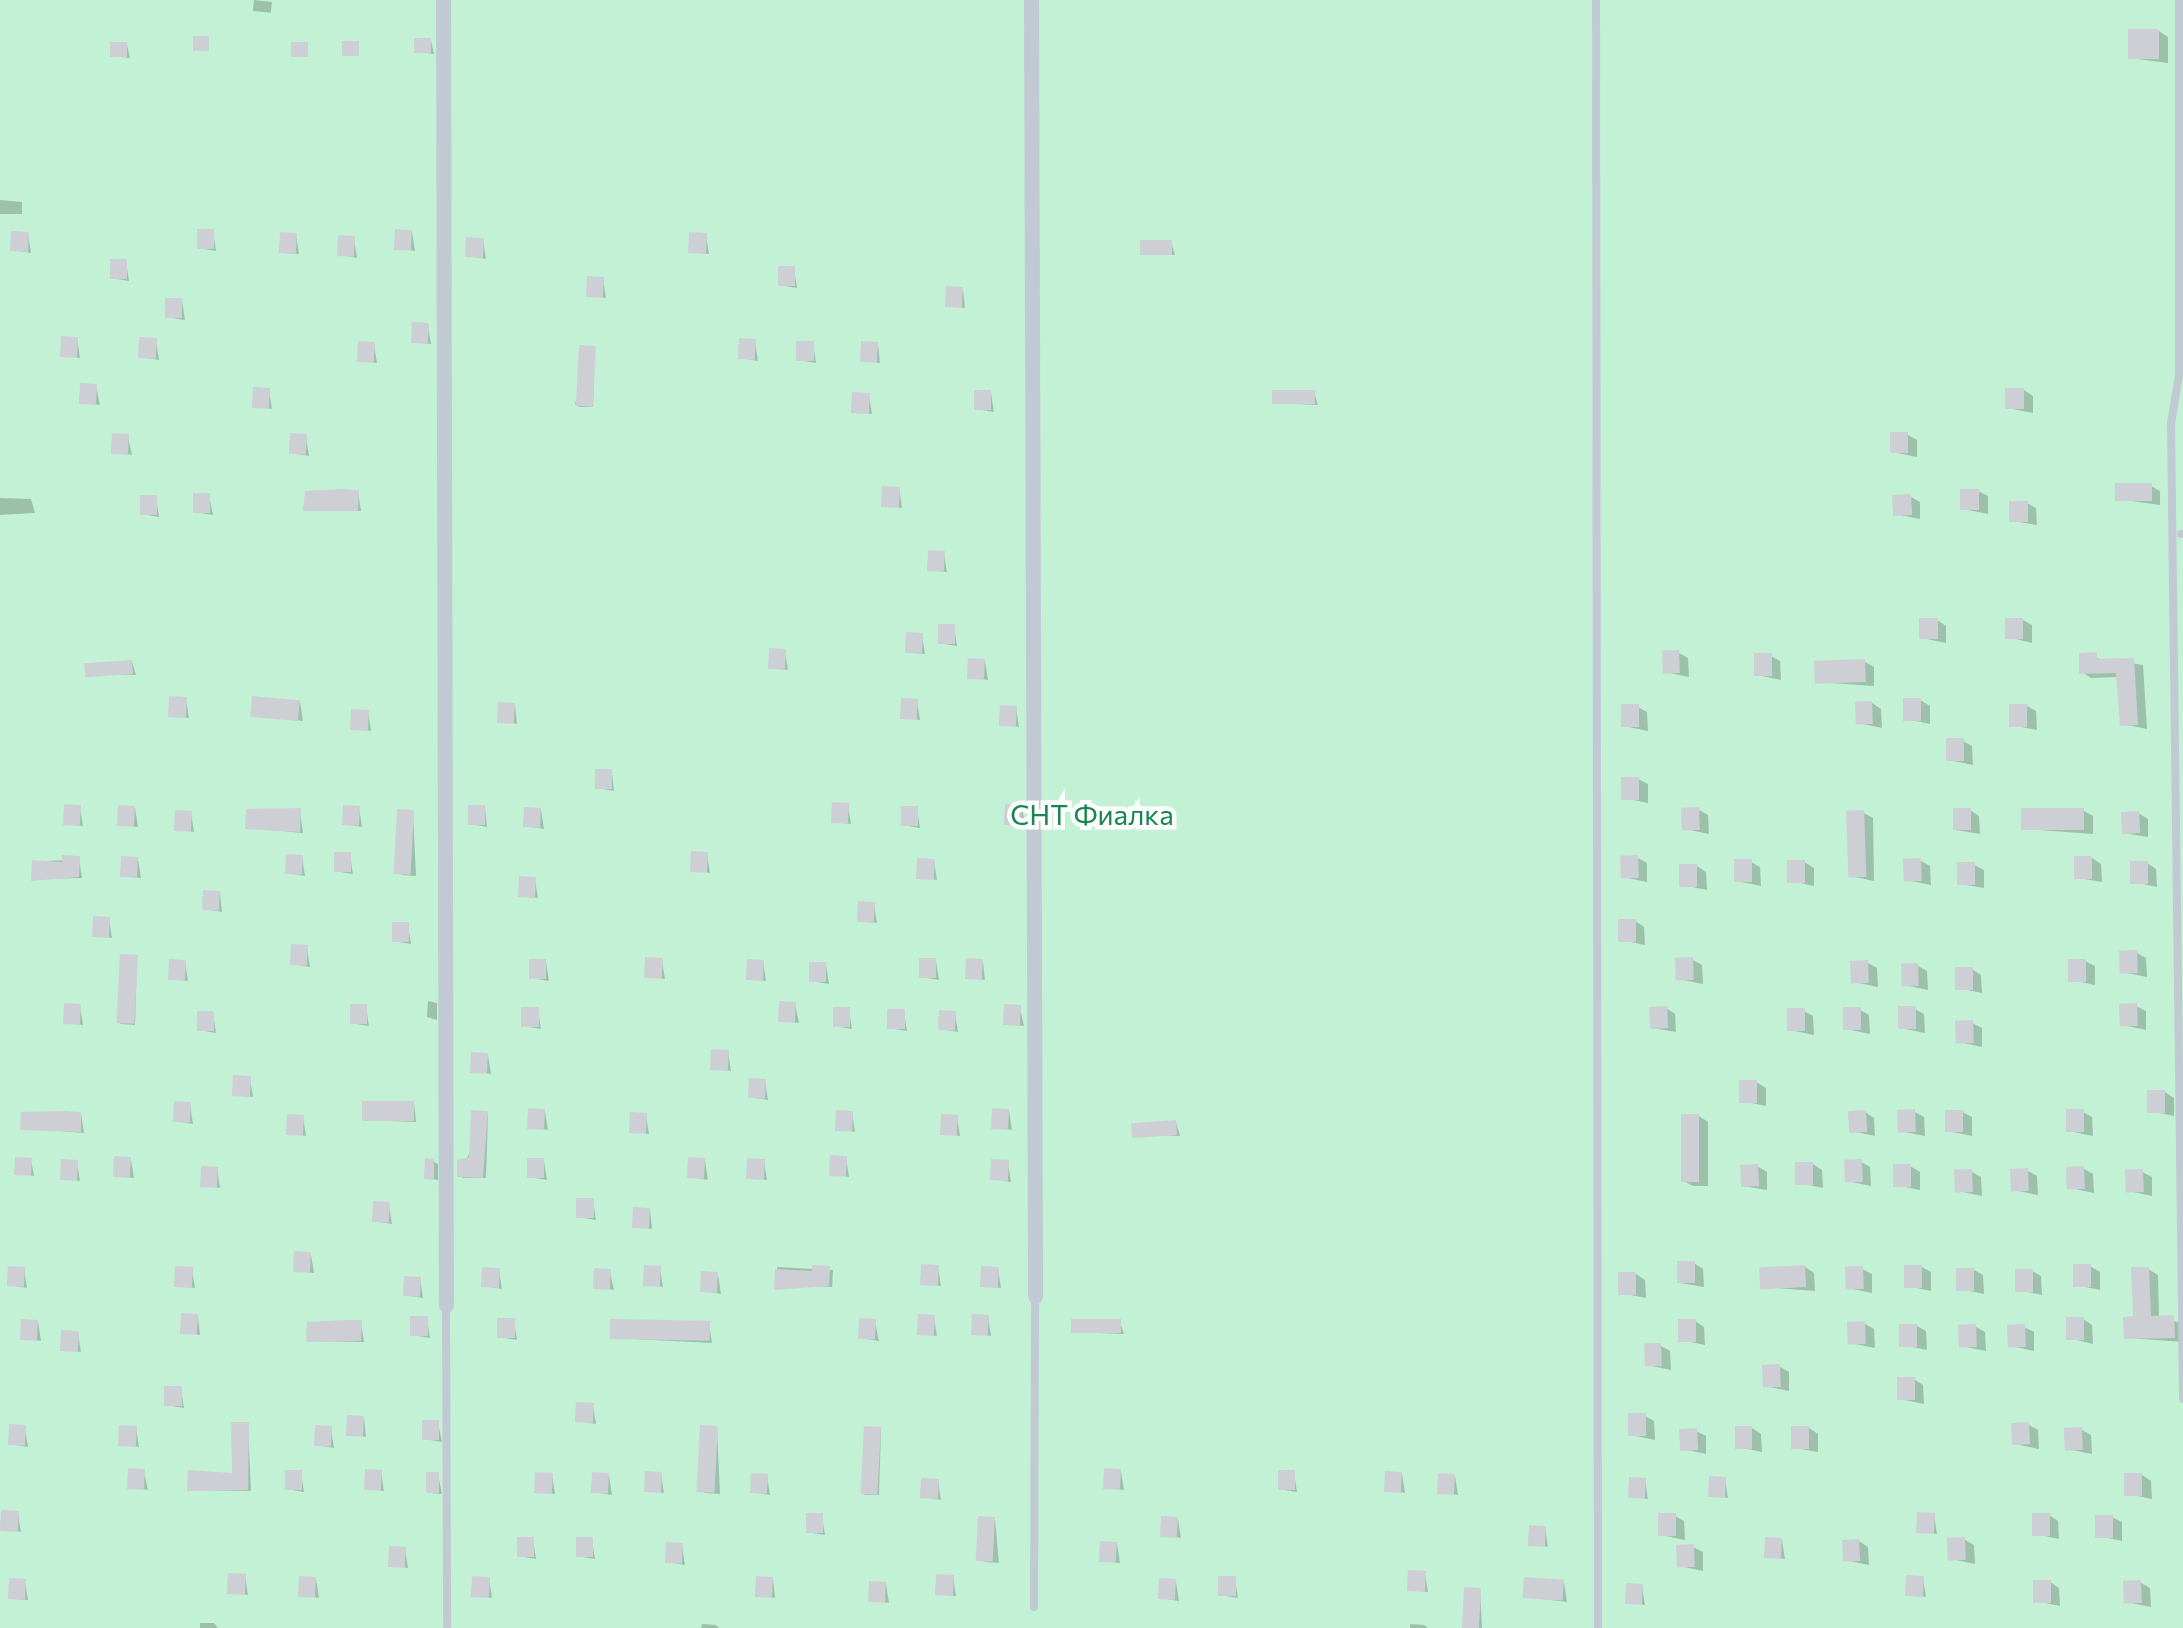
<!DOCTYPE html>
<html>
<head>
<meta charset="utf-8">
<style>
  body { margin:0 }
  #map { position:relative; width:2183px; height:1628px; overflow:hidden; background:#f5f3f3; font-family:Commissioner,sans-serif }
  div>[style] { position:absolute }
  [style*='--x'] { left:calc(var(--x)*1px); top:calc(var(--y)*1px); width:calc(var(--w)*1px); rotate:calc(var(--a)*1deg) }
  .green>* { inset:0; background:#c3f1d5; transform-origin:0 0 }
  .shadow>* { inset:0; background:#0003; transform-origin:0 0 }
  .building>* { inset:0; background:#cdcfd5; transform-origin:0 0 }
  .lane>* { height:8px; margin:-4px; padding:0 4px; transform-origin:4px; border-radius:4px; background:#c1cad2 }
  .street>* { height:15px; margin:-7.5px; padding:0 7.5px; transform-origin:7.5px; border-radius:7.5px; background:#c1cad2 }
  span { translate:-50% -50%; white-space:nowrap; text-align:center; line-height:1.15; -webkit-text-stroke:9px #fff; paint-order:stroke }
  .park-label { font-size:28px; color:#17864f }
</style>
</head>
<body>
<div id="map">
  <div class="green">
    <div style="left:0;top:0;width:2183px;height:1628px"></div>
  </div>
  <div class="shadow">
    <div style="left:254px;top:0;width:18px;height:11px;rotate:6deg"></div>
    <div style="clip-path:polygon(2159px 31px,2168px 37px,2168px 63px,2130px 58px)"></div>
    <div style="clip-path:polygon(431px 41px,434px 54px,417px 52px)"></div>
    <div style="clip-path:polygon(127px 45px,130px 58px,113px 56px)"></div>
    <div style="clip-path:polygon(0 200px,22px 202px,22px 214px,0 214px)"></div>
    <div style="clip-path:polygon(213px 232px,216px 251px,198px 248px)"></div>
    <div style="clip-path:polygon(412px 232px,415px 251px,397px 248px)"></div>
    <div style="clip-path:polygon(28px 234px,31px 253px,13px 250px)"></div>
    <div style="clip-path:polygon(296px 235px,299px 254px,285px 253px)"></div>
    <div style="clip-path:polygon(706px 236px,709px 254px,691px 252px)"></div>
    <div style="clip-path:polygon(354px 239px,357px 258px,340px 255px)"></div>
    <div style="clip-path:polygon(483px 240px,486px 259px,468px 256px)"></div>
    <div style="clip-path:polygon(1171px 242px,1175px 255px,1143px 253px)"></div>
    <div style="clip-path:polygon(126px 262px,129px 281px,111px 278px)"></div>
    <div style="clip-path:polygon(794px 269px,797px 288px,779px 285px)"></div>
    <div style="clip-path:polygon(603px 279px,606px 298px,588px 295px)"></div>
    <div style="clip-path:polygon(963px 290px,965px 308px,948px 306px)"></div>
    <div style="clip-path:polygon(182px 301px,185px 320px,167px 317px)"></div>
    <div style="clip-path:polygon(428px 326px,431px 344px,413px 342px)"></div>
    <div style="clip-path:polygon(77px 339px,80px 358px,62px 355px)"></div>
    <div style="clip-path:polygon(156px 341px,159px 360px,141px 357px)"></div>
    <div style="clip-path:polygon(755px 342px,758px 361px,741px 358px)"></div>
    <div style="clip-path:polygon(813px 344px,816px 363px,798px 360px)"></div>
    <div style="clip-path:polygon(374px 345px,377px 363px,359px 361px)"></div>
    <div style="clip-path:polygon(878px 345px,880px 363px,863px 361px)"></div>
    <div style="clip-path:polygon(595px 348px,593px 407px,579px 407px,575px 404px)"></div>
    <div style="clip-path:polygon(96px 387px,100px 405px,82px 402px)"></div>
    <div style="clip-path:polygon(269px 390px,272px 409px,254px 406px)"></div>
    <div style="clip-path:polygon(2024px 390px,2033px 396px,2033px 413px,2008px 408px)"></div>
    <div style="clip-path:polygon(1314px 392px,1318px 405px,1275px 403px)"></div>
    <div style="clip-path:polygon(991px 393px,994px 412px,976px 409px)"></div>
    <div style="clip-path:polygon(869px 396px,872px 414px,854px 411px)"></div>
    <div style="clip-path:polygon(1908px 435px,1917px 440px,1917px 457px,1893px 452px)"></div>
    <div style="clip-path:polygon(128px 437px,132px 455px,114px 452px)"></div>
    <div style="clip-path:polygon(306px 437px,309px 456px,291px 453px)"></div>
    <div style="clip-path:polygon(2151px 486px,2160px 491px,2160px 505px,2117px 499px)"></div>
    <div style="clip-path:polygon(899px 489px,902px 508px,884px 505px)"></div>
    <div style="clip-path:polygon(1978px 491px,1988px 496px,1988px 514px,1963px 509px)"></div>
    <div style="clip-path:polygon(358px 492px,361px 511px,306px 510px)"></div>
    <div style="clip-path:polygon(209px 496px,213px 515px,194px 512px)"></div>
    <div style="clip-path:polygon(1911px 497px,1920px 502px,1920px 519px,1895px 514px)"></div>
    <div style="clip-path:polygon(0 498px,31px 499px,35px 513px,0 515px)"></div>
    <div style="clip-path:polygon(156px 498px,159px 517px,141px 514px)"></div>
    <div style="clip-path:polygon(2027px 503px,2036px 508px,2037px 525px,2012px 521px)"></div>
    <div style="clip-path:polygon(944px 554px,947px 572px,929px 570px)"></div>
    <div style="clip-path:polygon(1937px 620px,1946px 626px,1946px 643px,1922px 638px)"></div>
    <div style="clip-path:polygon(2023px 620px,2032px 625px,2032px 643px,2008px 637px)"></div>
    <div style="clip-path:polygon(954px 627px,957px 646px,939px 643px)"></div>
    <div style="clip-path:polygon(922px 636px,925px 654px,907px 652px)"></div>
    <div style="clip-path:polygon(785px 652px,788px 670px,770px 668px)"></div>
    <div style="clip-path:polygon(1679px 653px,1688px 658px,1689px 677px,1665px 672px)"></div>
    <div style="clip-path:polygon(1771px 656px,1780px 661px,1781px 680px,1757px 675px)"></div>
    <div style="clip-path:polygon(2081px 656px,2143px 665px,2147px 729px,2123px 724px,2119px 677px,2091px 678px,2082px 672px)"></div>
    <div style="clip-path:polygon(985px 661px,988px 680px,970px 677px)"></div>
    <div style="clip-path:polygon(132px 662px,136px 675px,87px 673px)"></div>
    <div style="clip-path:polygon(1865px 662px,1874px 667px,1874px 686px,1817px 682px)"></div>
    <div style="clip-path:polygon(186px 699px,189px 718px,171px 715px)"></div>
    <div style="clip-path:polygon(1920px 700px,1930px 706px,1930px 724px,1906px 719px)"></div>
    <div style="clip-path:polygon(917px 701px,920px 720px,902px 717px)"></div>
    <div style="clip-path:polygon(300px 702px,303px 721px,253px 715px)"></div>
    <div style="clip-path:polygon(1872px 703px,1881px 709px,1882px 728px,1858px 723px)"></div>
    <div style="clip-path:polygon(515px 705px,517px 724px,500px 721px)"></div>
    <div style="clip-path:polygon(2027px 706px,2036px 711px,2037px 730px,2012px 725px)"></div>
    <div style="clip-path:polygon(1638px 707px,1647px 712px,1648px 731px,1624px 726px)"></div>
    <div style="clip-path:polygon(1016px 708px,1019px 727px,1001px 724px)"></div>
    <div style="clip-path:polygon(368px 712px,371px 731px,353px 728px)"></div>
    <div style="clip-path:polygon(1963px 741px,1972px 746px,1973px 765px,1949px 760px)"></div>
    <div style="clip-path:polygon(612px 772px,614px 791px,597px 788px)"></div>
    <div style="clip-path:polygon(1638px 779px,1648px 784px,1648px 803px,1624px 798px)"></div>
    <div style="clip-path:polygon(848px 806px,851px 824px,833px 822px)"></div>
    <div style="clip-path:polygon(1022px 807px,1025px 826px,1007px 823px)"></div>
    <div style="clip-path:polygon(80px 808px,83px 826px,65px 824px)"></div>
    <div style="clip-path:polygon(135px 808px,138px 827px,120px 825px)"></div>
    <div style="clip-path:polygon(359px 808px,362px 827px,344px 824px)"></div>
    <div style="clip-path:polygon(485px 808px,487px 827px,470px 824px)"></div>
    <div style="clip-path:polygon(917px 809px,920px 828px,902px 825px)"></div>
    <div style="clip-path:polygon(541px 810px,544px 829px,526px 826px)"></div>
    <div style="clip-path:polygon(1699px 810px,1708px 815px,1709px 834px,1685px 829px)"></div>
    <div style="clip-path:polygon(1970px 810px,1979px 816px,1980px 834px,1956px 830px)"></div>
    <div style="clip-path:polygon(300px 811px,303px 833px,248px 828px)"></div>
    <div style="clip-path:polygon(2084px 811px,2093px 816px,2093px 834px,2024px 829px)"></div>
    <div style="clip-path:polygon(413px 812px,416px 876px,402px 875px,399px 873px)"></div>
    <div style="clip-path:polygon(191px 813px,194px 832px,176px 829px)"></div>
    <div style="clip-path:polygon(1864px 813px,1873px 818px,1874px 881px,1850px 876px)"></div>
    <div style="clip-path:polygon(2138px 813px,2148px 819px,2148px 837px,2124px 833px)"></div>
    <div style="clip-path:polygon(707px 854px,710px 873px,692px 870px)"></div>
    <div style="clip-path:polygon(350px 855px,353px 874px,335px 871px)"></div>
    <div style="clip-path:polygon(302px 857px,305px 876px,287px 873px)"></div>
    <div style="clip-path:polygon(1638px 858px,1647px 863px,1647px 882px,1623px 877px)"></div>
    <div style="clip-path:polygon(2092px 858px,2101px 864px,2102px 882px,2078px 878px)"></div>
    <div style="clip-path:polygon(79px 859px,82px 878px,34px 879px,35px 862px)"></div>
    <div style="clip-path:polygon(138px 860px,141px 878px,123px 876px)"></div>
    <div style="clip-path:polygon(934px 861px,937px 880px,919px 877px)"></div>
    <div style="clip-path:polygon(1921px 861px,1930px 866px,1931px 885px,1906px 880px)"></div>
    <div style="clip-path:polygon(1751px 862px,1760px 867px,1761px 886px,1737px 881px)"></div>
    <div style="clip-path:polygon(1804px 862px,1814px 868px,1814px 886px,1791px 881px)"></div>
    <div style="clip-path:polygon(2147px 863px,2156px 869px,2157px 887px,2133px 882px)"></div>
    <div style="clip-path:polygon(1974px 865px,1984px 870px,1984px 888px,1960px 884px)"></div>
    <div style="clip-path:polygon(1697px 866px,1706px 872px,1707px 890px,1682px 885px)"></div>
    <div style="clip-path:polygon(535px 880px,538px 898px,520px 896px)"></div>
    <div style="clip-path:polygon(220px 893px,222px 912px,204px 909px)"></div>
    <div style="clip-path:polygon(874px 905px,877px 923px,859px 921px)"></div>
    <div style="clip-path:polygon(109px 919px,112px 938px,94px 935px)"></div>
    <div style="clip-path:polygon(1635px 921px,1644px 927px,1645px 945px,1621px 940px)"></div>
    <div style="clip-path:polygon(408px 925px,411px 944px,393px 941px)"></div>
    <div style="clip-path:polygon(307px 948px,310px 967px,292px 964px)"></div>
    <div style="clip-path:polygon(2137px 953px,2146px 958px,2147px 977px,2123px 972px)"></div>
    <div style="clip-path:polygon(137px 958px,135px 1025px,121px 1024px,117px 1022px)"></div>
    <div style="clip-path:polygon(1693px 960px,1702px 965px,1703px 984px,1678px 979px)"></div>
    <div style="clip-path:polygon(662px 961px,665px 979px,647px 976px)"></div>
    <div style="clip-path:polygon(936px 961px,939px 980px,921px 977px)"></div>
    <div style="clip-path:polygon(2085px 961px,2095px 966px,2095px 985px,2071px 980px)"></div>
    <div style="clip-path:polygon(185px 962px,188px 981px,170px 978px)"></div>
    <div style="clip-path:polygon(546px 962px,549px 981px,531px 978px)"></div>
    <div style="clip-path:polygon(763px 962px,766px 981px,748px 979px)"></div>
    <div style="clip-path:polygon(983px 962px,985px 980px,968px 978px)"></div>
    <div style="clip-path:polygon(1868px 963px,1877px 968px,1878px 987px,1854px 982px)"></div>
    <div style="clip-path:polygon(826px 965px,829px 984px,811px 981px)"></div>
    <div style="clip-path:polygon(1918px 966px,1927px 971px,1928px 990px,1904px 985px)"></div>
    <div style="clip-path:polygon(1972px 969px,1981px 975px,1982px 993px,1958px 988px)"></div>
    <div style="clip-path:polygon(428px 1001px,437px 1003px,437px 1020px,427px 1017px)"></div>
    <div style="clip-path:polygon(795px 1004px,799px 1023px,780px 1020px)"></div>
    <div style="clip-path:polygon(80px 1006px,83px 1025px,65px 1022px)"></div>
    <div style="clip-path:polygon(2136px 1006px,2146px 1011px,2146px 1030px,2122px 1025px)"></div>
    <div style="clip-path:polygon(366px 1007px,369px 1026px,351px 1023px)"></div>
    <div style="clip-path:polygon(1020px 1008px,1024px 1026px,1005px 1023px)"></div>
    <div style="clip-path:polygon(1666px 1008px,1675px 1014px,1676px 1032px,1652px 1028px)"></div>
    <div style="clip-path:polygon(1915px 1009px,1924px 1014px,1925px 1033px,1901px 1028px)"></div>
    <div style="clip-path:polygon(538px 1010px,541px 1029px,523px 1026px)"></div>
    <div style="clip-path:polygon(849px 1010px,852px 1029px,834px 1026px)"></div>
    <div style="clip-path:polygon(1860px 1010px,1869px 1015px,1870px 1034px,1846px 1029px)"></div>
    <div style="clip-path:polygon(1804px 1011px,1813px 1016px,1814px 1035px,1790px 1030px)"></div>
    <div style="clip-path:polygon(904px 1012px,907px 1031px,889px 1028px)"></div>
    <div style="clip-path:polygon(955px 1013px,958px 1032px,940px 1029px)"></div>
    <div style="clip-path:polygon(213px 1014px,216px 1033px,199px 1030px)"></div>
    <div style="clip-path:polygon(1972px 1023px,1982px 1028px,1982px 1047px,1959px 1042px)"></div>
    <div style="clip-path:polygon(728px 1052px,731px 1071px,713px 1068px)"></div>
    <div style="clip-path:polygon(488px 1055px,491px 1074px,473px 1071px)"></div>
    <div style="clip-path:polygon(250px 1079px,253px 1097px,235px 1095px)"></div>
    <div style="clip-path:polygon(765px 1081px,768px 1100px,750px 1097px)"></div>
    <div style="clip-path:polygon(1756px 1082px,1766px 1088px,1766px 1106px,1742px 1101px)"></div>
    <div style="clip-path:polygon(2165px 1092px,2174px 1098px,2174px 1116px,2150px 1111px)"></div>
    <div style="clip-path:polygon(414px 1103px,416px 1122px,364px 1120px)"></div>
    <div style="clip-path:polygon(190px 1105px,193px 1124px,175px 1121px)"></div>
    <div style="clip-path:polygon(1009px 1111px,1012px 1130px,994px 1127px)"></div>
    <div style="clip-path:polygon(545px 1112px,548px 1130px,529px 1127px)"></div>
    <div style="clip-path:polygon(1865px 1112px,1874px 1118px,1875px 1136px,1851px 1131px)"></div>
    <div style="clip-path:polygon(1915px 1112px,1924px 1117px,1925px 1136px,1900px 1131px)"></div>
    <div style="clip-path:polygon(1962px 1112px,1972px 1117px,1972px 1136px,1948px 1131px)"></div>
    <div style="clip-path:polygon(2083px 1112px,2092px 1117px,2093px 1136px,2069px 1131px)"></div>
    <div style="clip-path:polygon(852px 1113px,855px 1132px,837px 1129px)"></div>
    <div style="clip-path:polygon(81px 1114px,84px 1133px,23px 1128px)"></div>
    <div style="clip-path:polygon(488px 1114px,486px 1178px,463px 1178px,459px 1175px)"></div>
    <div style="clip-path:polygon(646px 1116px,649px 1134px,631px 1131px)"></div>
    <div style="clip-path:polygon(1699px 1116px,1708px 1122px,1708px 1186px,1693px 1186px,1684px 1181px)"></div>
    <div style="clip-path:polygon(303px 1117px,306px 1136px,288px 1133px)"></div>
    <div style="clip-path:polygon(957px 1117px,960px 1136px,942px 1133px)"></div>
    <div style="clip-path:polygon(1176px 1122px,1180px 1136px,1134px 1134px)"></div>
    <div style="clip-path:polygon(846px 1158px,849px 1177px,832px 1174px)"></div>
    <div style="clip-path:polygon(31px 1160px,34px 1176px,17px 1173px)"></div>
    <div style="clip-path:polygon(131px 1160px,134px 1178px,116px 1176px)"></div>
    <div style="clip-path:polygon(544px 1161px,547px 1180px,529px 1177px)"></div>
    <div style="clip-path:polygon(705px 1161px,708px 1180px,690px 1177px)"></div>
    <div style="clip-path:polygon(434px 1162px,438px 1164px,438px 1180px,426px 1178px)"></div>
    <div style="clip-path:polygon(764px 1162px,767px 1180px,749px 1177px)"></div>
    <div style="clip-path:polygon(1861px 1162px,1870px 1167px,1871px 1186px,1847px 1181px)"></div>
    <div style="clip-path:polygon(77px 1163px,80px 1181px,62px 1178px)"></div>
    <div style="clip-path:polygon(1008px 1163px,1011px 1182px,993px 1179px)"></div>
    <div style="clip-path:polygon(1813px 1164px,1822px 1170px,1823px 1188px,1799px 1183px)"></div>
    <div style="clip-path:polygon(1757px 1166px,1767px 1172px,1767px 1190px,1743px 1186px)"></div>
    <div style="clip-path:polygon(1910px 1166px,1920px 1172px,1920px 1190px,1896px 1185px)"></div>
    <div style="clip-path:polygon(217px 1169px,220px 1188px,202px 1185px)"></div>
    <div style="clip-path:polygon(2084px 1169px,2093px 1174px,2094px 1193px,2070px 1188px)"></div>
    <div style="clip-path:polygon(2028px 1171px,2037px 1176px,2038px 1195px,2014px 1190px)"></div>
    <div style="clip-path:polygon(1972px 1172px,1981px 1177px,1982px 1196px,1958px 1191px)"></div>
    <div style="clip-path:polygon(2142px 1172px,2152px 1177px,2152px 1196px,2129px 1191px)"></div>
    <div style="clip-path:polygon(593px 1201px,596px 1220px,578px 1217px)"></div>
    <div style="clip-path:polygon(389px 1205px,392px 1224px,374px 1221px)"></div>
    <div style="clip-path:polygon(650px 1210px,652px 1229px,635px 1226px)"></div>
    <div style="clip-path:polygon(311px 1255px,314px 1273px,296px 1271px)"></div>
    <div style="clip-path:polygon(1694px 1263px,1703px 1269px,1704px 1287px,1680px 1283px)"></div>
    <div style="clip-path:polygon(2090px 1266px,2100px 1272px,2100px 1290px,2076px 1285px)"></div>
    <div style="clip-path:polygon(938px 1267px,941px 1286px,923px 1283px)"></div>
    <div style="clip-path:polygon(1805px 1267px,1814px 1273px,1815px 1291px,1762px 1287px)"></div>
    <div style="clip-path:polygon(1922px 1267px,1931px 1272px,1931px 1291px,1907px 1286px)"></div>
    <div style="clip-path:polygon(660px 1268px,663px 1287px,645px 1284px)"></div>
    <div style="clip-path:polygon(24px 1269px,27px 1288px,9px 1285px)"></div>
    <div style="clip-path:polygon(998px 1269px,1001px 1288px,983px 1286px)"></div>
    <div style="clip-path:polygon(1862px 1269px,1872px 1274px,1872px 1293px,1848px 1288px)"></div>
    <div style="clip-path:polygon(2148px 1269px,2158px 1275px,2159px 1318px,2183px 1323px,2183px 1342px,2127px 1338px)"></div>
    <div style="clip-path:polygon(192px 1270px,195px 1288px,177px 1286px)"></div>
    <div style="clip-path:polygon(499px 1270px,502px 1289px,484px 1286px)"></div>
    <div style="left:833px;top:1270px;width:17px;height:56px;rotate:93deg"></div>
    <div style="clip-path:polygon(1974px 1270px,1983px 1275px,1984px 1294px,1960px 1289px)"></div>
    <div style="clip-path:polygon(2032px 1271px,2041px 1276px,2042px 1295px,2018px 1290px)"></div>
    <div style="clip-path:polygon(610px 1272px,614px 1290px,595px 1287px)"></div>
    <div style="clip-path:polygon(1636px 1274px,1645px 1280px,1646px 1298px,1621px 1293px)"></div>
    <div style="clip-path:polygon(718px 1275px,721px 1294px,703px 1291px)"></div>
    <div style="clip-path:polygon(420px 1279px,423px 1298px,405px 1295px)"></div>
    <div style="clip-path:polygon(198px 1317px,200px 1335px,183px 1332px)"></div>
    <div style="clip-path:polygon(988px 1317px,991px 1336px,973px 1333px)"></div>
    <div style="clip-path:polygon(934px 1318px,937px 1336px,919px 1334px)"></div>
    <div style="clip-path:polygon(427px 1319px,430px 1338px,412px 1335px)"></div>
    <div style="clip-path:polygon(2083px 1319px,2092px 1325px,2093px 1344px,2069px 1338px)"></div>
    <div style="clip-path:polygon(514px 1321px,517px 1340px,499px 1337px)"></div>
    <div style="clip-path:polygon(1695px 1321px,1704px 1327px,1705px 1345px,1681px 1340px)"></div>
    <div style="clip-path:polygon(38px 1322px,41px 1341px,23px 1338px)"></div>
    <div style="clip-path:polygon(875px 1322px,879px 1341px,860px 1338px)"></div>
    <div style="clip-path:polygon(1120px 1322px,1124px 1334px,1074px 1332px)"></div>
    <div style="clip-path:polygon(361px 1323px,364px 1342px,308px 1341px)"></div>
    <div style="clip-path:polygon(709px 1324px,712px 1343px,612px 1338px)"></div>
    <div style="clip-path:polygon(1865px 1324px,1874px 1329px,1875px 1348px,1850px 1343px)"></div>
    <div style="clip-path:polygon(1917px 1326px,1926px 1331px,1927px 1350px,1903px 1345px)"></div>
    <div style="clip-path:polygon(1976px 1327px,1985px 1332px,1986px 1351px,1961px 1346px)"></div>
    <div style="clip-path:polygon(2024px 1327px,2034px 1332px,2034px 1351px,2011px 1346px)"></div>
    <div style="clip-path:polygon(78px 1334px,81px 1352px,63px 1350px)"></div>
    <div style="clip-path:polygon(1661px 1346px,1670px 1351px,1671px 1370px,1647px 1365px)"></div>
    <div style="clip-path:polygon(1780px 1367px,1789px 1372px,1789px 1391px,1765px 1386px)"></div>
    <div style="clip-path:polygon(1914px 1379px,1923px 1385px,1924px 1404px,1900px 1399px)"></div>
    <div style="clip-path:polygon(181px 1389px,184px 1408px,166px 1405px)"></div>
    <div style="clip-path:polygon(593px 1405px,596px 1424px,578px 1421px)"></div>
    <div style="clip-path:polygon(1645px 1416px,1654px 1421px,1655px 1440px,1631px 1435px)"></div>
    <div style="clip-path:polygon(364px 1418px,366px 1437px,348px 1434px)"></div>
    <div style="clip-path:polygon(438px 1423px,442px 1442px,424px 1439px)"></div>
    <div style="clip-path:polygon(248px 1425px,251px 1491px,189px 1490px,234px 1475px)"></div>
    <div style="clip-path:polygon(2029px 1425px,2038px 1430px,2039px 1449px,2015px 1444px)"></div>
    <div style="clip-path:polygon(25px 1428px,28px 1447px,10px 1444px)"></div>
    <div style="clip-path:polygon(136px 1428px,139px 1447px,121px 1444px)"></div>
    <div style="clip-path:polygon(1752px 1428px,1761px 1434px,1762px 1452px,1738px 1447px)"></div>
    <div style="clip-path:polygon(1809px 1428px,1818px 1434px,1818px 1452px,1795px 1448px)"></div>
    <div style="clip-path:polygon(331px 1429px,334px 1448px,316px 1445px)"></div>
    <div style="clip-path:polygon(717px 1429px,720px 1494px,705px 1493px,702px 1491px)"></div>
    <div style="clip-path:polygon(881px 1430px,879px 1495px,865px 1495px,861px 1492px)"></div>
    <div style="clip-path:polygon(2082px 1430px,2091px 1435px,2092px 1454px,2067px 1449px)"></div>
    <div style="clip-path:polygon(1696px 1431px,1706px 1436px,1706px 1454px,1682px 1449px)"></div>
    <div style="clip-path:polygon(144px 1472px,148px 1490px,130px 1487px)"></div>
    <div style="clip-path:polygon(381px 1472px,384px 1491px,366px 1488px)"></div>
    <div style="clip-path:polygon(1121px 1472px,1124px 1490px,1106px 1488px)"></div>
    <div style="clip-path:polygon(301px 1473px,304px 1492px,286px 1489px)"></div>
    <div style="clip-path:polygon(1294px 1473px,1297px 1492px,1279px 1489px)"></div>
    <div style="clip-path:polygon(661px 1474px,664px 1493px,646px 1490px)"></div>
    <div style="clip-path:polygon(1402px 1474px,1405px 1493px,1387px 1490px)"></div>
    <div style="clip-path:polygon(438px 1475px,442px 1494px,431px 1493px,428px 1491px)"></div>
    <div style="clip-path:polygon(552px 1475px,555px 1494px,537px 1491px)"></div>
    <div style="clip-path:polygon(2142px 1475px,2151px 1481px,2152px 1499px,2128px 1494px)"></div>
    <div style="clip-path:polygon(609px 1476px,612px 1495px,594px 1492px)"></div>
    <div style="clip-path:polygon(767px 1476px,770px 1495px,752px 1492px)"></div>
    <div style="clip-path:polygon(1455px 1476px,1458px 1495px,1440px 1492px)"></div>
    <div style="clip-path:polygon(1725px 1479px,1728px 1498px,1710px 1495px)"></div>
    <div style="clip-path:polygon(1645px 1480px,1648px 1499px,1630px 1496px)"></div>
    <div style="clip-path:polygon(938px 1481px,941px 1500px,923px 1497px)"></div>
    <div style="clip-path:polygon(18px 1514px,21px 1532px,3px 1529px)"></div>
    <div style="clip-path:polygon(1934px 1515px,1937px 1534px,1919px 1531px)"></div>
    <div style="clip-path:polygon(2049px 1515px,2058px 1521px,2059px 1539px,2035px 1534px)"></div>
    <div style="clip-path:polygon(822px 1516px,825px 1535px,807px 1532px)"></div>
    <div style="clip-path:polygon(1675px 1516px,1684px 1521px,1685px 1540px,1661px 1535px)"></div>
    <div style="clip-path:polygon(2112px 1517px,2122px 1522px,2122px 1541px,2098px 1536px)"></div>
    <div style="clip-path:polygon(995px 1519px,999px 1563px,985px 1562px,981px 1560px)"></div>
    <div style="clip-path:polygon(1178px 1519px,1181px 1538px,1163px 1535px)"></div>
    <div style="clip-path:polygon(1545px 1528px,1548px 1547px,1530px 1544px)"></div>
    <div style="clip-path:polygon(533px 1540px,536px 1559px,518px 1556px)"></div>
    <div style="clip-path:polygon(592px 1540px,595px 1559px,577px 1556px)"></div>
    <div style="clip-path:polygon(1782px 1540px,1785px 1559px,1767px 1556px)"></div>
    <div style="clip-path:polygon(1965px 1540px,1974px 1545px,1975px 1564px,1951px 1559px)"></div>
    <div style="clip-path:polygon(1859px 1541px,1868px 1547px,1869px 1565px,1845px 1560px)"></div>
    <div style="clip-path:polygon(1117px 1544px,1120px 1563px,1102px 1561px)"></div>
    <div style="clip-path:polygon(682px 1546px,685px 1565px,667px 1562px)"></div>
    <div style="clip-path:polygon(1693px 1547px,1703px 1552px,1703px 1571px,1679px 1566px)"></div>
    <div style="clip-path:polygon(405px 1549px,408px 1568px,390px 1565px)"></div>
    <div style="clip-path:polygon(1425px 1574px,1428px 1592px,1410px 1590px)"></div>
    <div style="clip-path:polygon(245px 1576px,248px 1595px,230px 1592px)"></div>
    <div style="clip-path:polygon(953px 1577px,956px 1596px,938px 1594px)"></div>
    <div style="clip-path:polygon(316px 1579px,319px 1598px,301px 1595px)"></div>
    <div style="clip-path:polygon(489px 1579px,492px 1598px,474px 1595px)"></div>
    <div style="clip-path:polygon(773px 1579px,775px 1598px,758px 1595px)"></div>
    <div style="clip-path:polygon(1235px 1579px,1238px 1598px,1220px 1595px)"></div>
    <div style="clip-path:polygon(1923px 1579px,1926px 1597px,1908px 1595px)"></div>
    <div style="clip-path:polygon(25px 1581px,28px 1600px,14px 1599px)"></div>
    <div style="clip-path:polygon(1176px 1582px,1179px 1601px,1161px 1598px)"></div>
    <div style="clip-path:polygon(2050px 1582px,2059px 1588px,2060px 1606px,2036px 1601px)"></div>
    <div style="clip-path:polygon(1564px 1583px,1567px 1602px,1526px 1597px)"></div>
    <div style="clip-path:polygon(2141px 1583px,2150px 1588px,2151px 1607px,2126px 1602px)"></div>
    <div style="clip-path:polygon(886px 1584px,889px 1603px,871px 1600px)"></div>
    <div style="clip-path:polygon(1642px 1586px,1645px 1605px,1627px 1602px)"></div>
    <div style="clip-path:polygon(1480px 1590px,1482px 1628px,1464px 1628px)"></div>
    <div style="clip-path:polygon(200px 1623px,214px 1623px,218px 1628px,200px 1628px)"></div>
    <div style="clip-path:polygon(702px 1624px,716px 1625px,719px 1628px,701px 1628px)"></div>
    <div style="clip-path:polygon(1410px 1624px,1424px 1625px,1428px 1628px,1410px 1628px)"></div>
  </div>
  <div class="building">
    <div style="left:2128px;top:29px;width:31px;height:30px"></div>
    <div style="left:193px;top:36px;width:16px;height:15px"></div>
    <div style="left:431px;top:38px;width:15px;height:17px;rotate:90deg"></div>
    <div style="left:342px;top:41px;width:17px;height:15px"></div>
    <div style="left:110px;top:42px;width:17px;height:15px"></div>
    <div style="left:291px;top:42px;width:17px;height:15px"></div>
    <div style="left:197px;top:229px;width:17px;height:20px"></div>
    <div style="left:395px;top:229px;width:17px;height:21px;rotate:3deg"></div>
    <div style="left:11px;top:231px;width:18px;height:20px;rotate:3deg"></div>
    <div style="left:280px;top:232px;width:17px;height:21px;rotate:3deg"></div>
    <div style="left:689px;top:232px;width:18px;height:21px;rotate:3deg"></div>
    <div style="left:338px;top:235px;width:17px;height:21px;rotate:3deg"></div>
    <div style="left:466px;top:237px;width:18px;height:20px;rotate:3deg"></div>
    <div style="left:1140px;top:240px;width:32px;height:15px"></div>
    <div style="left:110px;top:259px;width:17px;height:20px"></div>
    <div style="left:778px;top:266px;width:17px;height:20px"></div>
    <div style="left:587px;top:276px;width:17px;height:21px;rotate:3deg"></div>
    <div style="left:946px;top:286px;width:17px;height:21px;rotate:3deg"></div>
    <div style="left:165px;top:298px;width:17px;height:20px"></div>
    <div style="left:412px;top:322px;width:17px;height:21px;rotate:3deg"></div>
    <div style="left:61px;top:336px;width:17px;height:21px;rotate:3deg"></div>
    <div style="left:139px;top:337px;width:18px;height:21px;rotate:3deg"></div>
    <div style="left:739px;top:338px;width:17px;height:21px;rotate:3deg"></div>
    <div style="left:358px;top:341px;width:17px;height:21px;rotate:3deg"></div>
    <div style="left:796px;top:341px;width:18px;height:20px"></div>
    <div style="left:861px;top:341px;width:17px;height:21px;rotate:3deg"></div>
    <div style="left:579px;top:345px;width:17px;height:61px;rotate:3deg"></div>
    <div style="left:80px;top:383px;width:17px;height:21px;rotate:3deg"></div>
    <div style="left:253px;top:387px;width:17px;height:21px;rotate:3deg"></div>
    <div style="left:2005px;top:388px;width:19px;height:21px"></div>
    <div style="left:974px;top:390px;width:17px;height:20px"></div>
    <div style="left:1315px;top:390px;width:14px;height:43px;rotate:90deg"></div>
    <div style="left:852px;top:392px;width:18px;height:21px;rotate:3deg"></div>
    <div style="left:1890px;top:432px;width:18px;height:21px"></div>
    <div style="left:112px;top:433px;width:17px;height:21px;rotate:3deg"></div>
    <div style="left:290px;top:433px;width:17px;height:21px;rotate:3deg"></div>
    <div style="left:2115px;top:483px;width:37px;height:18px"></div>
    <div style="left:882px;top:486px;width:18px;height:21px;rotate:3deg"></div>
    <div style="clip-path:polygon(342px 489px,359px 490px,358px 511px,303px 511px,305px 491px)"></div>
    <div style="left:1960px;top:489px;width:19px;height:21px"></div>
    <div style="left:193px;top:493px;width:17px;height:20px"></div>
    <div style="left:1911px;top:494px;width:21px;height:19px;rotate:87deg"></div>
    <div style="left:140px;top:495px;width:17px;height:20px"></div>
    <div style="left:2009px;top:501px;width:19px;height:21px"></div>
    <div style="left:928px;top:550px;width:17px;height:21px;rotate:3deg"></div>
    <div style="left:1919px;top:618px;width:19px;height:21px"></div>
    <div style="left:2005px;top:618px;width:18px;height:21px"></div>
    <div style="left:938px;top:624px;width:17px;height:20px"></div>
    <div style="left:906px;top:632px;width:17px;height:21px;rotate:3deg"></div>
    <div style="left:769px;top:648px;width:17px;height:21px;rotate:3deg"></div>
    <div style="left:1679px;top:650px;width:23px;height:17px;rotate:88deg"></div>
    <div style="clip-path:polygon(2097px 652px,2097px 659px,2134px 658px,2138px 725px,2120px 726px,2116px 673px,2079px 674px,2079px 653px)"></div>
    <div style="left:1772px;top:653px;width:23px;height:18px;rotate:90deg"></div>
    <div style="left:968px;top:658px;width:17px;height:21px;rotate:3deg"></div>
    <div style="left:1865px;top:659px;width:23px;height:51px;rotate:88deg"></div>
    <div style="left:132px;top:660px;width:14px;height:48px;rotate:86deg"></div>
    <div style="left:169px;top:696px;width:18px;height:21px;rotate:3deg"></div>
    <div style="left:252px;top:696px;width:48px;height:21px;rotate:5deg"></div>
    <div style="left:901px;top:698px;width:17px;height:21px;rotate:3deg"></div>
    <div style="left:1903px;top:698px;width:18px;height:23px"></div>
    <div style="left:1872px;top:701px;width:23px;height:17px;rotate:88deg"></div>
    <div style="left:498px;top:702px;width:17px;height:21px;rotate:3deg"></div>
    <div style="left:1639px;top:704px;width:23px;height:18px;rotate:90deg"></div>
    <div style="left:2009px;top:704px;width:18px;height:23px"></div>
    <div style="left:1000px;top:705px;width:17px;height:21px;rotate:3deg"></div>
    <div style="left:351px;top:709px;width:18px;height:21px;rotate:3deg"></div>
    <div style="left:1964px;top:738px;width:23px;height:18px;rotate:90deg"></div>
    <div style="left:595px;top:769px;width:17px;height:20px"></div>
    <div style="left:1621px;top:777px;width:18px;height:23px"></div>
    <div style="left:832px;top:802px;width:17px;height:21px;rotate:3deg"></div>
    <div style="left:64px;top:804px;width:17px;height:21px;rotate:3deg"></div>
    <div style="left:1005px;top:804px;width:17px;height:21px;rotate:3deg"></div>
    <div style="left:118px;top:805px;width:17px;height:21px;rotate:3deg"></div>
    <div style="left:343px;top:805px;width:17px;height:20px;rotate:3deg"></div>
    <div style="left:468px;top:805px;width:17px;height:20px"></div>
    <div style="left:901px;top:806px;width:17px;height:20px"></div>
    <div style="left:524px;top:807px;width:17px;height:20px;rotate:3deg"></div>
    <div style="left:1699px;top:807px;width:23px;height:18px;rotate:88deg"></div>
    <div style="clip-path:polygon(301px 808px,300px 832px,245px 829px,246px 809px)"></div>
    <div style="left:1971px;top:808px;width:22px;height:18px;rotate:90deg"></div>
    <div style="left:2021px;top:808px;width:63px;height:22px"></div>
    <div style="left:397px;top:809px;width:17px;height:65px;rotate:3deg"></div>
    <div style="left:175px;top:810px;width:17px;height:21px;rotate:3deg"></div>
    <div style="left:1864px;top:810px;width:67px;height:18px;rotate:88deg"></div>
    <div style="left:2139px;top:811px;width:22px;height:18px;rotate:87deg"></div>
    <div style="left:691px;top:851px;width:17px;height:21px;rotate:3deg"></div>
    <div style="left:334px;top:852px;width:17px;height:20px"></div>
    <div style="left:286px;top:854px;width:17px;height:20px;rotate:3deg"></div>
    <div style="clip-path:polygon(62px 855px,80px 856px,79px 877px,31px 881px,32px 860px,62px 862px)"></div>
    <div style="left:1638px;top:855px;width:23px;height:18px;rotate:88deg"></div>
    <div style="left:121px;top:856px;width:17px;height:21px;rotate:3deg"></div>
    <div style="left:2074px;top:856px;width:18px;height:23px"></div>
    <div style="left:917px;top:858px;width:18px;height:21px;rotate:3deg"></div>
    <div style="left:1921px;top:858px;width:23px;height:18px;rotate:88deg"></div>
    <div style="left:1752px;top:859px;width:23px;height:18px;rotate:90deg"></div>
    <div style="left:1787px;top:860px;width:18px;height:23px"></div>
    <div style="left:2130px;top:861px;width:18px;height:23px"></div>
    <div style="left:1957px;top:862px;width:18px;height:23px"></div>
    <div style="left:1679px;top:864px;width:18px;height:23px"></div>
    <div style="left:519px;top:876px;width:17px;height:21px;rotate:3deg"></div>
    <div style="left:203px;top:890px;width:17px;height:20px;rotate:3deg"></div>
    <div style="left:858px;top:901px;width:17px;height:21px;rotate:3deg"></div>
    <div style="left:93px;top:916px;width:17px;height:21px;rotate:3deg"></div>
    <div style="left:1618px;top:919px;width:18px;height:23px"></div>
    <div style="left:392px;top:922px;width:17px;height:20px"></div>
    <div style="left:291px;top:944px;width:17px;height:21px;rotate:3deg"></div>
    <div style="left:2137px;top:950px;width:23px;height:18px;rotate:88deg"></div>
    <div style="left:120px;top:954px;width:18px;height:69px;rotate:3deg"></div>
    <div style="left:645px;top:957px;width:18px;height:21px;rotate:3deg"></div>
    <div style="left:1693px;top:957px;width:23px;height:18px;rotate:88deg"></div>
    <div style="left:919px;top:958px;width:17px;height:20px"></div>
    <div style="left:966px;top:958px;width:17px;height:21px;rotate:3deg"></div>
    <div style="left:169px;top:959px;width:17px;height:21px;rotate:3deg"></div>
    <div style="left:529px;top:959px;width:17px;height:20px"></div>
    <div style="left:747px;top:959px;width:17px;height:21px;rotate:3deg"></div>
    <div style="left:2068px;top:959px;width:18px;height:23px"></div>
    <div style="left:1868px;top:960px;width:23px;height:18px;rotate:88deg"></div>
    <div style="left:809px;top:962px;width:17px;height:20px"></div>
    <div style="left:1918px;top:963px;width:23px;height:17px;rotate:88deg"></div>
    <div style="left:1955px;top:967px;width:18px;height:23px"></div>
    <div style="left:779px;top:1001px;width:17px;height:21px;rotate:3deg"></div>
    <div style="left:64px;top:1003px;width:17px;height:21px;rotate:3deg"></div>
    <div style="left:2137px;top:1003px;width:23px;height:18px;rotate:88deg"></div>
    <div style="left:350px;top:1004px;width:17px;height:20px"></div>
    <div style="left:1004px;top:1004px;width:17px;height:21px;rotate:3deg"></div>
    <div style="left:1667px;top:1006px;width:22px;height:18px;rotate:87deg"></div>
    <div style="left:1916px;top:1006px;width:23px;height:18px;rotate:90deg"></div>
    <div style="left:521px;top:1007px;width:18px;height:20px"></div>
    <div style="left:833px;top:1007px;width:17px;height:20px"></div>
    <div style="left:1861px;top:1007px;width:23px;height:18px;rotate:90deg"></div>
    <div style="left:1805px;top:1008px;width:23px;height:18px;rotate:90deg"></div>
    <div style="left:887px;top:1009px;width:18px;height:20px"></div>
    <div style="left:939px;top:1010px;width:17px;height:20px;rotate:3deg"></div>
    <div style="left:197px;top:1011px;width:17px;height:20px"></div>
    <div style="left:1973px;top:1020px;width:23px;height:18px;rotate:88deg"></div>
    <div style="left:711px;top:1049px;width:18px;height:21px;rotate:3deg"></div>
    <div style="left:471px;top:1052px;width:17px;height:21px;rotate:3deg"></div>
    <div style="left:233px;top:1075px;width:18px;height:21px;rotate:3deg"></div>
    <div style="left:749px;top:1078px;width:17px;height:20px;rotate:3deg"></div>
    <div style="left:1739px;top:1080px;width:18px;height:23px"></div>
    <div style="left:2147px;top:1090px;width:18px;height:23px"></div>
    <div style="left:174px;top:1101px;width:17px;height:21px;rotate:3deg"></div>
    <div style="left:362px;top:1101px;width:52px;height:20px"></div>
    <div style="left:528px;top:1108px;width:17px;height:21px;rotate:3deg"></div>
    <div style="left:992px;top:1108px;width:17px;height:21px;rotate:3deg"></div>
    <div style="left:1915px;top:1109px;width:23px;height:18px;rotate:88deg"></div>
    <div style="left:2084px;top:1109px;width:23px;height:18px;rotate:90deg"></div>
    <div style="clip-path:polygon(471px 1110px,488px 1111px,483px 1178px,457px 1177px,457px 1160px,469px 1157px)"></div>
    <div style="left:836px;top:1110px;width:17px;height:21px;rotate:3deg"></div>
    <div style="left:1866px;top:1110px;width:22px;height:18px;rotate:87deg"></div>
    <div style="left:1945px;top:1110px;width:18px;height:22px"></div>
    <div style="clip-path:polygon(64px 1111px,81px 1112px,81px 1132px,20px 1130px,21px 1112px)"></div>
    <div style="left:630px;top:1112px;width:17px;height:21px;rotate:3deg"></div>
    <div style="left:287px;top:1114px;width:17px;height:21px;rotate:3deg"></div>
    <div style="left:941px;top:1114px;width:17px;height:21px;rotate:3deg"></div>
    <div style="left:1681px;top:1114px;width:18px;height:68px"></div>
    <div style="left:1176px;top:1120px;width:15px;height:45px;rotate:86deg"></div>
    <div style="left:830px;top:1155px;width:17px;height:21px;rotate:3deg"></div>
    <div style="left:114px;top:1156px;width:17px;height:21px;rotate:3deg"></div>
    <div style="left:15px;top:1157px;width:17px;height:18px;rotate:3deg"></div>
    <div style="left:688px;top:1157px;width:17px;height:21px;rotate:3deg"></div>
    <div style="clip-path:polygon(425px 1158px,434px 1159px,434px 1180px,424px 1179px)"></div>
    <div style="left:527px;top:1158px;width:17px;height:20px"></div>
    <div style="left:747px;top:1158px;width:18px;height:21px;rotate:3deg"></div>
    <div style="left:61px;top:1159px;width:17px;height:21px;rotate:3deg"></div>
    <div style="left:991px;top:1159px;width:18px;height:21px;rotate:3deg"></div>
    <div style="left:1862px;top:1159px;width:23px;height:18px;rotate:88deg"></div>
    <div style="left:1795px;top:1162px;width:18px;height:23px"></div>
    <div style="left:1758px;top:1164px;width:22px;height:18px;rotate:87deg"></div>
    <div style="left:1893px;top:1164px;width:18px;height:23px"></div>
    <div style="left:201px;top:1166px;width:17px;height:21px;rotate:3deg"></div>
    <div style="left:2084px;top:1166px;width:23px;height:18px;rotate:88deg"></div>
    <div style="left:2028px;top:1168px;width:23px;height:18px;rotate:88deg"></div>
    <div style="left:1972px;top:1169px;width:23px;height:18px;rotate:88deg"></div>
    <div style="left:2143px;top:1169px;width:23px;height:18px;rotate:88deg"></div>
    <div style="left:576px;top:1198px;width:18px;height:20px"></div>
    <div style="left:373px;top:1201px;width:17px;height:21px;rotate:3deg"></div>
    <div style="left:633px;top:1207px;width:17px;height:21px;rotate:3deg"></div>
    <div style="left:294px;top:1251px;width:17px;height:21px;rotate:3deg"></div>
    <div style="left:1695px;top:1261px;width:22px;height:18px;rotate:90deg"></div>
    <div style="left:921px;top:1264px;width:18px;height:21px;rotate:3deg"></div>
    <div style="left:2073px;top:1264px;width:18px;height:23px"></div>
    <div style="left:644px;top:1265px;width:17px;height:21px;rotate:3deg"></div>
    <div style="clip-path:polygon(812px 1265px,830px 1266px,829px 1286px,774px 1290px,775px 1269px,812px 1271px)"></div>
    <div style="left:1805px;top:1265px;width:22px;height:46px;rotate:87deg"></div>
    <div style="left:1904px;top:1265px;width:18px;height:23px"></div>
    <div style="left:8px;top:1266px;width:17px;height:20px;rotate:3deg"></div>
    <div style="left:175px;top:1266px;width:18px;height:21px;rotate:3deg"></div>
    <div style="left:981px;top:1266px;width:18px;height:21px;rotate:3deg"></div>
    <div style="left:1863px;top:1266px;width:23px;height:18px;rotate:88deg"></div>
    <div style="left:482px;top:1267px;width:18px;height:20px;rotate:3deg"></div>
    <div style="clip-path:polygon(2131px 1267px,2149px 1267px,2151px 1316px,2174px 1315px,2175px 1338px,2124px 1339px,2123px 1317px,2133px 1316px)"></div>
    <div style="left:594px;top:1268px;width:17px;height:21px;rotate:3deg"></div>
    <div style="left:1956px;top:1268px;width:18px;height:23px"></div>
    <div style="left:2015px;top:1269px;width:18px;height:23px"></div>
    <div style="left:701px;top:1271px;width:17px;height:21px;rotate:3deg"></div>
    <div style="left:1618px;top:1272px;width:18px;height:23px"></div>
    <div style="left:404px;top:1276px;width:17px;height:20px;rotate:3deg"></div>
    <div style="left:181px;top:1313px;width:17px;height:21px;rotate:3deg"></div>
    <div style="left:918px;top:1314px;width:17px;height:21px;rotate:3deg"></div>
    <div style="left:972px;top:1314px;width:17px;height:21px;rotate:3deg"></div>
    <div style="left:410px;top:1316px;width:18px;height:20px"></div>
    <div style="left:2084px;top:1317px;width:23px;height:18px;rotate:90deg"></div>
    <div style="left:497px;top:1318px;width:18px;height:20px"></div>
    <div style="left:859px;top:1318px;width:17px;height:21px;rotate:3deg"></div>
    <div style="left:21px;top:1319px;width:17px;height:21px;rotate:3deg"></div>
    <div style="left:610px;top:1319px;width:100px;height:20px;rotate:1deg"></div>
    <div style="left:1121px;top:1319px;width:14px;height:50px;rotate:90deg"></div>
    <div style="left:1678px;top:1319px;width:18px;height:23px"></div>
    <div style="clip-path:polygon(344px 1320px,362px 1320px,361px 1341px,306px 1342px,307px 1322px)"></div>
    <div style="left:1865px;top:1321px;width:23px;height:18px;rotate:88deg"></div>
    <div style="left:1899px;top:1324px;width:18px;height:23px"></div>
    <div style="left:1976px;top:1324px;width:23px;height:18px;rotate:88deg"></div>
    <div style="left:2025px;top:1324px;width:23px;height:18px;rotate:88deg"></div>
    <div style="left:61px;top:1330px;width:18px;height:21px;rotate:3deg"></div>
    <div style="left:1661px;top:1343px;width:23px;height:17px;rotate:88deg"></div>
    <div style="left:1780px;top:1364px;width:23px;height:18px;rotate:88deg"></div>
    <div style="left:1915px;top:1377px;width:23px;height:18px;rotate:90deg"></div>
    <div style="left:164px;top:1386px;width:18px;height:20px"></div>
    <div style="left:576px;top:1402px;width:18px;height:20px;rotate:3deg"></div>
    <div style="left:1646px;top:1413px;width:23px;height:18px;rotate:90deg"></div>
    <div style="left:347px;top:1415px;width:17px;height:21px;rotate:3deg"></div>
    <div style="left:422px;top:1420px;width:17px;height:20px"></div>
    <div style="clip-path:polygon(231px 1422px,249px 1422px,248px 1490px,187px 1491px,188px 1470px,232px 1473px)"></div>
    <div style="left:2029px;top:1422px;width:22px;height:18px;rotate:87deg"></div>
    <div style="left:9px;top:1424px;width:17px;height:21px;rotate:3deg"></div>
    <div style="left:119px;top:1425px;width:18px;height:21px;rotate:3deg"></div>
    <div style="left:315px;top:1425px;width:17px;height:21px;rotate:3deg"></div>
    <div style="left:700px;top:1425px;width:18px;height:67px;rotate:3deg"></div>
    <div style="left:864px;top:1426px;width:17px;height:68px;rotate:3deg"></div>
    <div style="left:1735px;top:1426px;width:17px;height:23px"></div>
    <div style="left:1791px;top:1426px;width:18px;height:23px"></div>
    <div style="left:2082px;top:1427px;width:23px;height:18px;rotate:88deg"></div>
    <div style="left:1697px;top:1428px;width:22px;height:18px;rotate:87deg"></div>
    <div style="left:128px;top:1468px;width:17px;height:21px;rotate:3deg"></div>
    <div style="left:1104px;top:1468px;width:17px;height:21px;rotate:3deg"></div>
    <div style="left:365px;top:1469px;width:17px;height:21px;rotate:3deg"></div>
    <div style="left:285px;top:1470px;width:17px;height:20px"></div>
    <div style="left:1278px;top:1470px;width:17px;height:20px"></div>
    <div style="left:645px;top:1471px;width:17px;height:21px;rotate:3deg"></div>
    <div style="left:1385px;top:1471px;width:17px;height:21px;rotate:3deg"></div>
    <div style="left:426px;top:1472px;width:13px;height:21px"></div>
    <div style="left:535px;top:1472px;width:18px;height:21px;rotate:3deg"></div>
    <div style="left:592px;top:1472px;width:17px;height:21px;rotate:3deg"></div>
    <div style="left:751px;top:1473px;width:17px;height:20px;rotate:3deg"></div>
    <div style="left:1438px;top:1473px;width:17px;height:21px;rotate:3deg"></div>
    <div style="left:2124px;top:1473px;width:18px;height:23px"></div>
    <div style="left:1709px;top:1476px;width:17px;height:21px;rotate:3deg"></div>
    <div style="left:1629px;top:1477px;width:17px;height:21px;rotate:3deg"></div>
    <div style="left:921px;top:1478px;width:18px;height:20px;rotate:3deg"></div>
    <div style="left:1px;top:1510px;width:18px;height:21px;rotate:3deg"></div>
    <div style="left:1917px;top:1512px;width:18px;height:21px;rotate:3deg"></div>
    <div style="left:806px;top:1513px;width:17px;height:20px"></div>
    <div style="left:1676px;top:1513px;width:23px;height:18px;rotate:90deg"></div>
    <div style="left:2032px;top:1513px;width:18px;height:23px"></div>
    <div style="left:2095px;top:1515px;width:18px;height:23px"></div>
    <div style="left:978px;top:1516px;width:17px;height:45px;rotate:3deg"></div>
    <div style="left:1161px;top:1516px;width:17px;height:21px;rotate:3deg"></div>
    <div style="left:1529px;top:1525px;width:17px;height:21px;rotate:3deg"></div>
    <div style="left:517px;top:1537px;width:17px;height:20px"></div>
    <div style="left:576px;top:1537px;width:17px;height:20px"></div>
    <div style="left:1765px;top:1537px;width:17px;height:21px;rotate:3deg"></div>
    <div style="left:1965px;top:1537px;width:23px;height:18px;rotate:88deg"></div>
    <div style="left:1859px;top:1539px;width:22px;height:17px;rotate:87deg"></div>
    <div style="left:1100px;top:1541px;width:17px;height:21px;rotate:3deg"></div>
    <div style="left:666px;top:1542px;width:17px;height:21px;rotate:3deg"></div>
    <div style="left:1694px;top:1544px;width:23px;height:18px;rotate:88deg"></div>
    <div style="left:389px;top:1546px;width:17px;height:21px;rotate:3deg"></div>
    <div style="left:1408px;top:1570px;width:18px;height:21px;rotate:3deg"></div>
    <div style="left:228px;top:1573px;width:18px;height:21px;rotate:3deg"></div>
    <div style="left:936px;top:1574px;width:18px;height:21px;rotate:3deg"></div>
    <div style="left:1906px;top:1575px;width:18px;height:21px;rotate:3deg"></div>
    <div style="left:299px;top:1576px;width:17px;height:21px;rotate:3deg"></div>
    <div style="left:472px;top:1576px;width:18px;height:21px;rotate:3deg"></div>
    <div style="left:756px;top:1576px;width:17px;height:21px;rotate:3deg"></div>
    <div style="left:1218px;top:1576px;width:18px;height:20px"></div>
    <div style="left:1524px;top:1577px;width:40px;height:21px;rotate:4deg"></div>
    <div style="left:9px;top:1578px;width:17px;height:21px;rotate:3deg"></div>
    <div style="left:1159px;top:1578px;width:17px;height:21px;rotate:3deg"></div>
    <div style="left:2033px;top:1580px;width:18px;height:23px"></div>
    <div style="left:2141px;top:1580px;width:23px;height:18px;rotate:88deg"></div>
    <div style="left:869px;top:1581px;width:17px;height:21px;rotate:3deg"></div>
    <div style="left:1626px;top:1583px;width:17px;height:21px;rotate:3deg"></div>
    <div style="left:1464px;top:1587px;width:17px;height:41px;rotate:3deg"></div>
  </div>
  <div class="lane">
    <div style="--x:1596;--y:0;--w:1628;--a:89.93"></div>
    <div style="--x:2179;--y:0;--w:375;--a:90"></div>
    <div style="--x:2179;--y:375;--w:50;--a:99.3"></div>
    <div style="--x:2171;--y:424;--w:975;--a:89.29"></div>
    <div style="--x:2181;--y:534;--w:2;--a:0"></div>
    <div style="--x:446;--y:1305;--w:323;--a:89.8"></div>
    <div style="--x:1034;--y:1607;--w:311;--a:-89.8"></div>
  </div>
  <div class="street">
    <div style="--x:443;--y:0;--w:1305;--a:89.87"></div>
    <div style="--x:1031;--y:0;--w:1296;--a:89.82"></div>
  </div>
  <div class="park-label">
    <span style="left:1092px;top:814px">СНТ Фиалка</span>
  </div>
</div>
</body>
</html>
